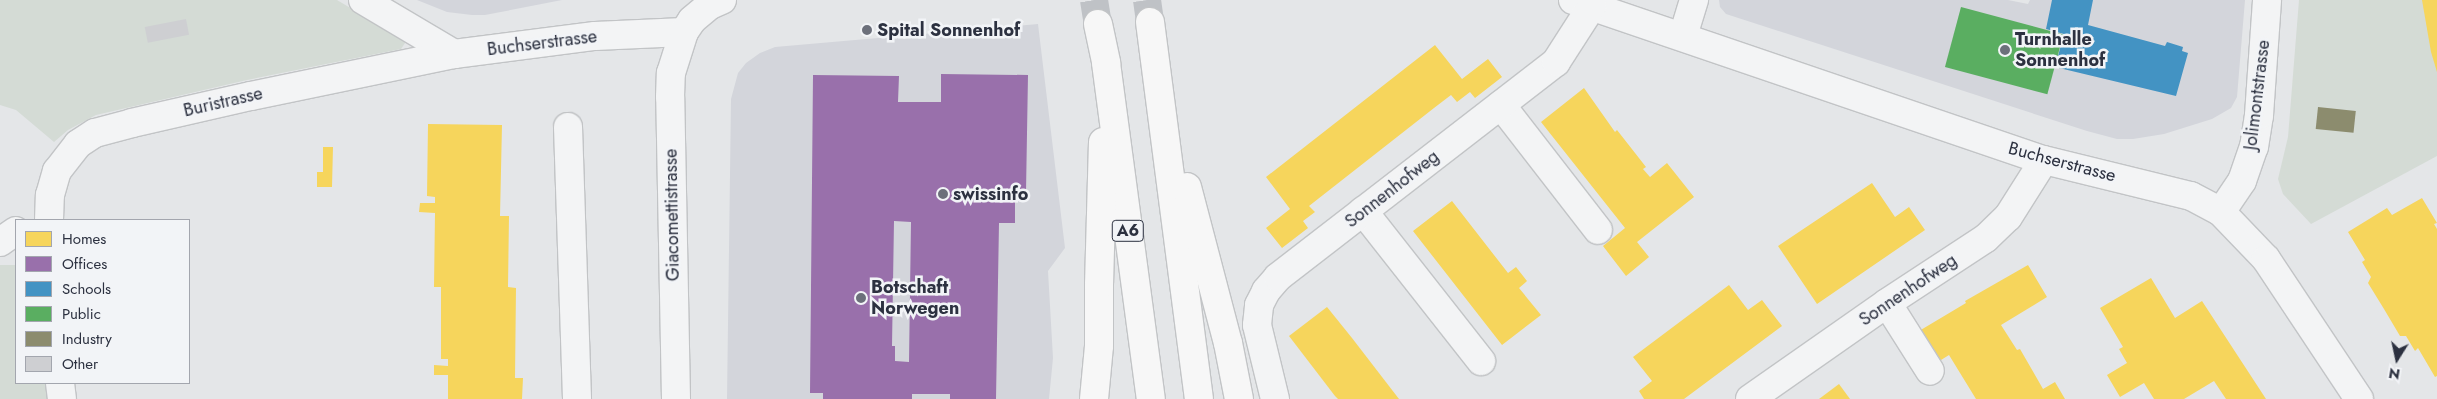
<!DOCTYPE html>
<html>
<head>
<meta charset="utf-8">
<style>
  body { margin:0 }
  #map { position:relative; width:2437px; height:399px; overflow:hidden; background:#e4e6e8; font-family:Jost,sans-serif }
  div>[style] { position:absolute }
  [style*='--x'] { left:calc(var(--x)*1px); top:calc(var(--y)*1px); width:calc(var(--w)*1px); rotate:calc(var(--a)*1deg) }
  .built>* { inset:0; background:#d3d5db }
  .green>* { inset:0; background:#d4dbd5 }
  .homes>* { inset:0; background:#f6d55c }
  .offices>* { inset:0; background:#9970ab }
  .schools>* { inset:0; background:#4393c3 }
  .public>* { inset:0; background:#5aae61; transform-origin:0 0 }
  .industry>* { inset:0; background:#8c8c6e; transform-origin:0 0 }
  .building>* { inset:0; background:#cecfd2; transform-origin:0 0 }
  .highway-tunnel>* { height:28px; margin-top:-14px; transform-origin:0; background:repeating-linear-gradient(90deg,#bfc2c6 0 28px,transparent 0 42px) }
  .roads { filter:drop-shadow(1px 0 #c2c4c6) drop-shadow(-1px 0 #c2c4c6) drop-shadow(0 1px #c2c4c6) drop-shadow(0 -1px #c2c4c6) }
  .minor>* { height:28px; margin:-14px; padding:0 14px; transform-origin:14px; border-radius:14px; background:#f3f4f5 }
  .highway>* { height:28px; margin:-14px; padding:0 14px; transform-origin:14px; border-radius:14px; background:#f7f7f7 }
  .dots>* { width:14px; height:14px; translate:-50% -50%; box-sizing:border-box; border:2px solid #f2f4f7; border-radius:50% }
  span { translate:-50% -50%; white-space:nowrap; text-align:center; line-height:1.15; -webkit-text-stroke:5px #f2f4f7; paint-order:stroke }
  .shield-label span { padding:1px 4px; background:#f2f4f7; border:1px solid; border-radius:4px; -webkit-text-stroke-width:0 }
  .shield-label { font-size:16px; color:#2c3140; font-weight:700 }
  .poi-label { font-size:18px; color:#2c3140; font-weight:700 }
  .left { translate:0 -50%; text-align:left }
  .street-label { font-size:18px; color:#2c3140 }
  .legend { position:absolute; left:15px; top:219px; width:175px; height:165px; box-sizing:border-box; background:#f2f4f7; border:1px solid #a3a6ae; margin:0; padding:6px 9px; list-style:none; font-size:15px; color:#2c3140 }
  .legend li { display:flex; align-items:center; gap:10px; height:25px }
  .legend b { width:25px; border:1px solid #a3a6ae }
  .north { position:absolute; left:2372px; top:334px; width:50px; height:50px; -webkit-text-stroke:4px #f2f4f7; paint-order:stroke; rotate:190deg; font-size:14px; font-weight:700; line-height:20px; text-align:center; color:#2c3140 }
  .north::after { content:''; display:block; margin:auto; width:18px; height:22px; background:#2c3140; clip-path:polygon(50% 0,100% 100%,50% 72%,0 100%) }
</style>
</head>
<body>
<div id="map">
  <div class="built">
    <div style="clip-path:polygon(417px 0,562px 0,485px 15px,472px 15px,447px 12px)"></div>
    <div style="clip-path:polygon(1719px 0,2008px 0,2028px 4px,2030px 0,2245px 0,2237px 97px,2231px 108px,2212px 119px,2164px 134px,2133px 139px,2117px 139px,2087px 131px,1726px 14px,1720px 7px)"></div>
    <div style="clip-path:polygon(1038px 24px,1065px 248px,1048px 271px,1053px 358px,1049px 399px,727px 399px,731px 99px,738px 73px,746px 63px,760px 53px,775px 47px)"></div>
  </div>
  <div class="green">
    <div style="clip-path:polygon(0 0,337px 0,404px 40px,405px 43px,401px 49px,247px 80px,96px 115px,68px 130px,54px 142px,16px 110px,0 105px)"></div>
    <div style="clip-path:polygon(2299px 0,2437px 0,2437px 156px,2311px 224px,2283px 194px,2278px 179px,2288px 137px)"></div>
    <div style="clip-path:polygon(0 265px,16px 265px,16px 383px,49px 383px,50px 399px,0 399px)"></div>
  </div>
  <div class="homes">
    <div style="clip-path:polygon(2422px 0,2437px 0,2437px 72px,2431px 52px)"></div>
    <div style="clip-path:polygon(1435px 45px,1462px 79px,1488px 59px,1502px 77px,1475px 98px,1470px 92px,1457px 102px,1451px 95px,1434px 108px,1309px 206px,1315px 212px,1303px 221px,1308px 228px,1282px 248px,1266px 228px,1290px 209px,1266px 177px)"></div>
    <div style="clip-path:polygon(1584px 88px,1615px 132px,1617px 130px,1646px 167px,1643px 169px,1650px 177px,1667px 163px,1694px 197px,1637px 242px,1649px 257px,1626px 276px,1603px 246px,1625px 228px,1541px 122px)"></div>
    <div style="clip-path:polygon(428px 124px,502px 125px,500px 216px,509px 216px,508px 287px,516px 288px,515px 378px,523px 378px,522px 399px,448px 399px,448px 375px,434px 375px,434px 365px,448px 366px,448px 359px,441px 359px,441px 287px,434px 287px,435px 213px,419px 212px,420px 203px,435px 203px,435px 197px,427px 196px)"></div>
    <div style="clip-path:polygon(323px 147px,333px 147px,332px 187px,317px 187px,317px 172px,323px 172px)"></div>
    <div style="clip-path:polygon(1872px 183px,1895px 217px,1909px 207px,1925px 230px,1817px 304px,1778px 246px)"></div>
    <div style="clip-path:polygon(2422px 198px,2437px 223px,2434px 224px,2437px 229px,2437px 376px,2435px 377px,2418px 348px,2415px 351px,2406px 336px,2400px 336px,2384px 309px,2368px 283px,2371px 277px,2362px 262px,2365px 260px,2348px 232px,2387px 208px,2392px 215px)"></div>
    <div style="clip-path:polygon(1452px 201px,1508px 273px,1516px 267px,1527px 281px,1519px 288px,1541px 315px,1502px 345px,1413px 231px)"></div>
    <div style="clip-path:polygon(2028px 265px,2047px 297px,2001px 325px,2017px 350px,2020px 349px,2043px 389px,2055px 382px,2065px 399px,1976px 399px,1949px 355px,1933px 365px,1914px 334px,1966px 303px,1965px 301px)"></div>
    <div style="clip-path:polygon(2151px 278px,2175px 318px,2202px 301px,2266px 399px,2226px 399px,2214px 381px,2184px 399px,2154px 399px,2144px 383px,2120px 397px,2107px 375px,2127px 363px,2119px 349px,2123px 347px,2100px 308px)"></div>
    <div style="clip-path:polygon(1729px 285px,1748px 310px,1762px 300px,1782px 326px,1684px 399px,1644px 399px,1639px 391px,1652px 381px,1633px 357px)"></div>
    <div style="clip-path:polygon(1327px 307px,1352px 338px,1399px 399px,1338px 399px,1335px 396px,1289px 336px)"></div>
    <div style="clip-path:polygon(1839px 384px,1850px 399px,1819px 399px)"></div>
  </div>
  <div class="offices">
    <div style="clip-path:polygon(evenodd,941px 74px,1028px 75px,1026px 192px,1015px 192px,1015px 223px,999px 223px,996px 399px,950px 399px,950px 394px,912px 394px,912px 399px,823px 399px,823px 393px,810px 393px,813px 75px,899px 76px,898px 102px,941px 102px,941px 74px,894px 221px,911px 222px,909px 362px,895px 361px,895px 346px,892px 346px,894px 221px)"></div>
  </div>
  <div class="schools">
    <div style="clip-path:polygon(2052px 0,2093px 0,2088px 25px,2165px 46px,2167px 42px,2183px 47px,2182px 51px,2188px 53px,2176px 96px,2055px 67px,2064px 34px,2046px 29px)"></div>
  </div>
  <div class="public">
    <div style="left:1961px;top:7px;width:106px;height:62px;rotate:15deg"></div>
  </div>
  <div class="industry">
    <div style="left:2318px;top:107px;width:38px;height:22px;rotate:6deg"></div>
  </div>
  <div class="building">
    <div style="left:186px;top:19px;width:16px;height:42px;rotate:79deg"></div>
  </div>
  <div class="highway-tunnel">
    <div style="--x:1094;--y:0;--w:24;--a:81"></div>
    <div style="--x:1147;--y:0;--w:22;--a:82"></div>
  </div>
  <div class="roads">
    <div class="minor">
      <div style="--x:363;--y:0;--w:106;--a:30.7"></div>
      <div style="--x:454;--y:54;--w:142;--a:-7.3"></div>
      <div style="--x:595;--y:36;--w:89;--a:-2.6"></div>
      <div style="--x:1573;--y:0;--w:497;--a:18.8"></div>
      <div style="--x:2044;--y:160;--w:151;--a:13.8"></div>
      <div style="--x:2191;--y:196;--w:34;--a:28"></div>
      <div style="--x:2221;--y:212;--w:65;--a:46.2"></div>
      <div style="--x:2266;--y:259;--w:168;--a:56.4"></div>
      <div style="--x:1683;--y:36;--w:38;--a:-73"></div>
      <div style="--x:1501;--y:105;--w:158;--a:52.2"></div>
      <div style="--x:568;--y:127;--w:272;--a:88.1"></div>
      <div style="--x:1363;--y:211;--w:191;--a:51.8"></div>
      <div style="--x:2221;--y:212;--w:37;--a:-56"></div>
      <div style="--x:2242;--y:181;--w:36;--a:-71"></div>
      <div style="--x:2254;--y:147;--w:32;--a:-81"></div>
      <div style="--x:2259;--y:115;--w:115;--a:-86"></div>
      <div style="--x:49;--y:220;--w:25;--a:-88"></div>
      <div style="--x:50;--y:195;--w:25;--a:-74"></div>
      <div style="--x:57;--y:171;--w:34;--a:-52"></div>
      <div style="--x:78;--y:144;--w:20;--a:-33"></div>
      <div style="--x:95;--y:133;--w:38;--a:-15"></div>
      <div style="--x:132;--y:123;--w:122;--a:-12.8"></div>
      <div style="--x:251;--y:96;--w:207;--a:-11.7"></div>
      <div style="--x:0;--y:242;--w:19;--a:-35"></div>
      <div style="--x:1887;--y:303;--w:80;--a:57.7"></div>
      <div style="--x:60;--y:383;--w:16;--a:83"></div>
      <div style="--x:676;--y:399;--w:302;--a:-91.1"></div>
      <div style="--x:670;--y:97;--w:24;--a:-88"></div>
      <div style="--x:671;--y:73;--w:43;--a:-72.4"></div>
      <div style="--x:684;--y:32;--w:14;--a:-56"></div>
      <div style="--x:692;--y:20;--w:23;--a:-40"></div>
      <div style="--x:710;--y:5;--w:13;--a:-23"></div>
      <div style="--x:1275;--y:399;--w:76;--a:-103.7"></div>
      <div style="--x:1257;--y:325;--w:20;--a:-84"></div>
      <div style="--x:1259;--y:305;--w:16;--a:-63"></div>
      <div style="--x:1266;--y:291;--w:18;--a:-49"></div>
      <div style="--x:1278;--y:277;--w:351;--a:-37.7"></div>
      <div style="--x:1556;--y:62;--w:67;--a:-57.3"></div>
      <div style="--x:1750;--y:399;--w:167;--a:-35"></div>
      <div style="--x:1887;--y:303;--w:118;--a:-33.3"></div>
      <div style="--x:1986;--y:238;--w:30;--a:-44"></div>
      <div style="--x:2008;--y:217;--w:67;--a:-57.7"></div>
    </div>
    <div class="highway">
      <div style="--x:1150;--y:22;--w:380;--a:82.6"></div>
      <div style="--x:1098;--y:24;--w:40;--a:78"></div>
      <div style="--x:1106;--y:63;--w:339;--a:82.4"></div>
      <div style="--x:1187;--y:187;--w:161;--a:75.3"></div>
      <div style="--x:1228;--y:343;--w:57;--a:78.9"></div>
      <div style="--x:1094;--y:399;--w:53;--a:-84.6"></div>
      <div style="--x:1099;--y:346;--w:61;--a:-90"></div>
      <div style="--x:1099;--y:285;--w:143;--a:-88.4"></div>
    </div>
  </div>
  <div class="dots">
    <div style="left:867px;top:30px;background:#6c707b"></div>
    <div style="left:2005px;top:50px;background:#6c707b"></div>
    <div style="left:943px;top:194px;background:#6c707b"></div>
    <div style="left:861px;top:298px;background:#6c707b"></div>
  </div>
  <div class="shield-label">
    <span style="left:1128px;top:231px">A6</span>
  </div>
  <div class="poi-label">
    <span class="left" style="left:877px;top:30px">Spital Sonnenhof</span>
    <span class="left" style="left:2015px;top:50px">Turnhalle<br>Sonnenhof</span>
    <span class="left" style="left:953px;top:194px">swissinfo</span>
    <span class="left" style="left:871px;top:298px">Botschaft<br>Norwegen</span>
  </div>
  <div class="street-label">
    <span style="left:542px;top:43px;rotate:-7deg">Buchserstrasse</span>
    <span style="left:2257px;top:95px;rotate:-83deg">Jolimontstrasse</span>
    <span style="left:223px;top:102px;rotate:-13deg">Buristrasse</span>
    <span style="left:2062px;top:162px;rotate:15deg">Buchserstrasse</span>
    <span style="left:1392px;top:189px;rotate:-38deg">Sonnenhofweg</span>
    <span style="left:672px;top:215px;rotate:-91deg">Giacomettistrasse</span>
    <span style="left:1908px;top:290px;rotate:-34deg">Sonnenhofweg</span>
  </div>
  <ul class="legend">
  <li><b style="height:14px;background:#f6d55c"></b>Homes</li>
  <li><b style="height:14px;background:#9970ab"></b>Offices</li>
  <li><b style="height:14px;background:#4393c3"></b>Schools</li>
  <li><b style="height:14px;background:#5aae61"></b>Public</li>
  <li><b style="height:14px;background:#8c8c6e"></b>Industry</li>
  <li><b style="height:14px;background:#cecfd2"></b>Other</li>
  </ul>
  <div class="north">N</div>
</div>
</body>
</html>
